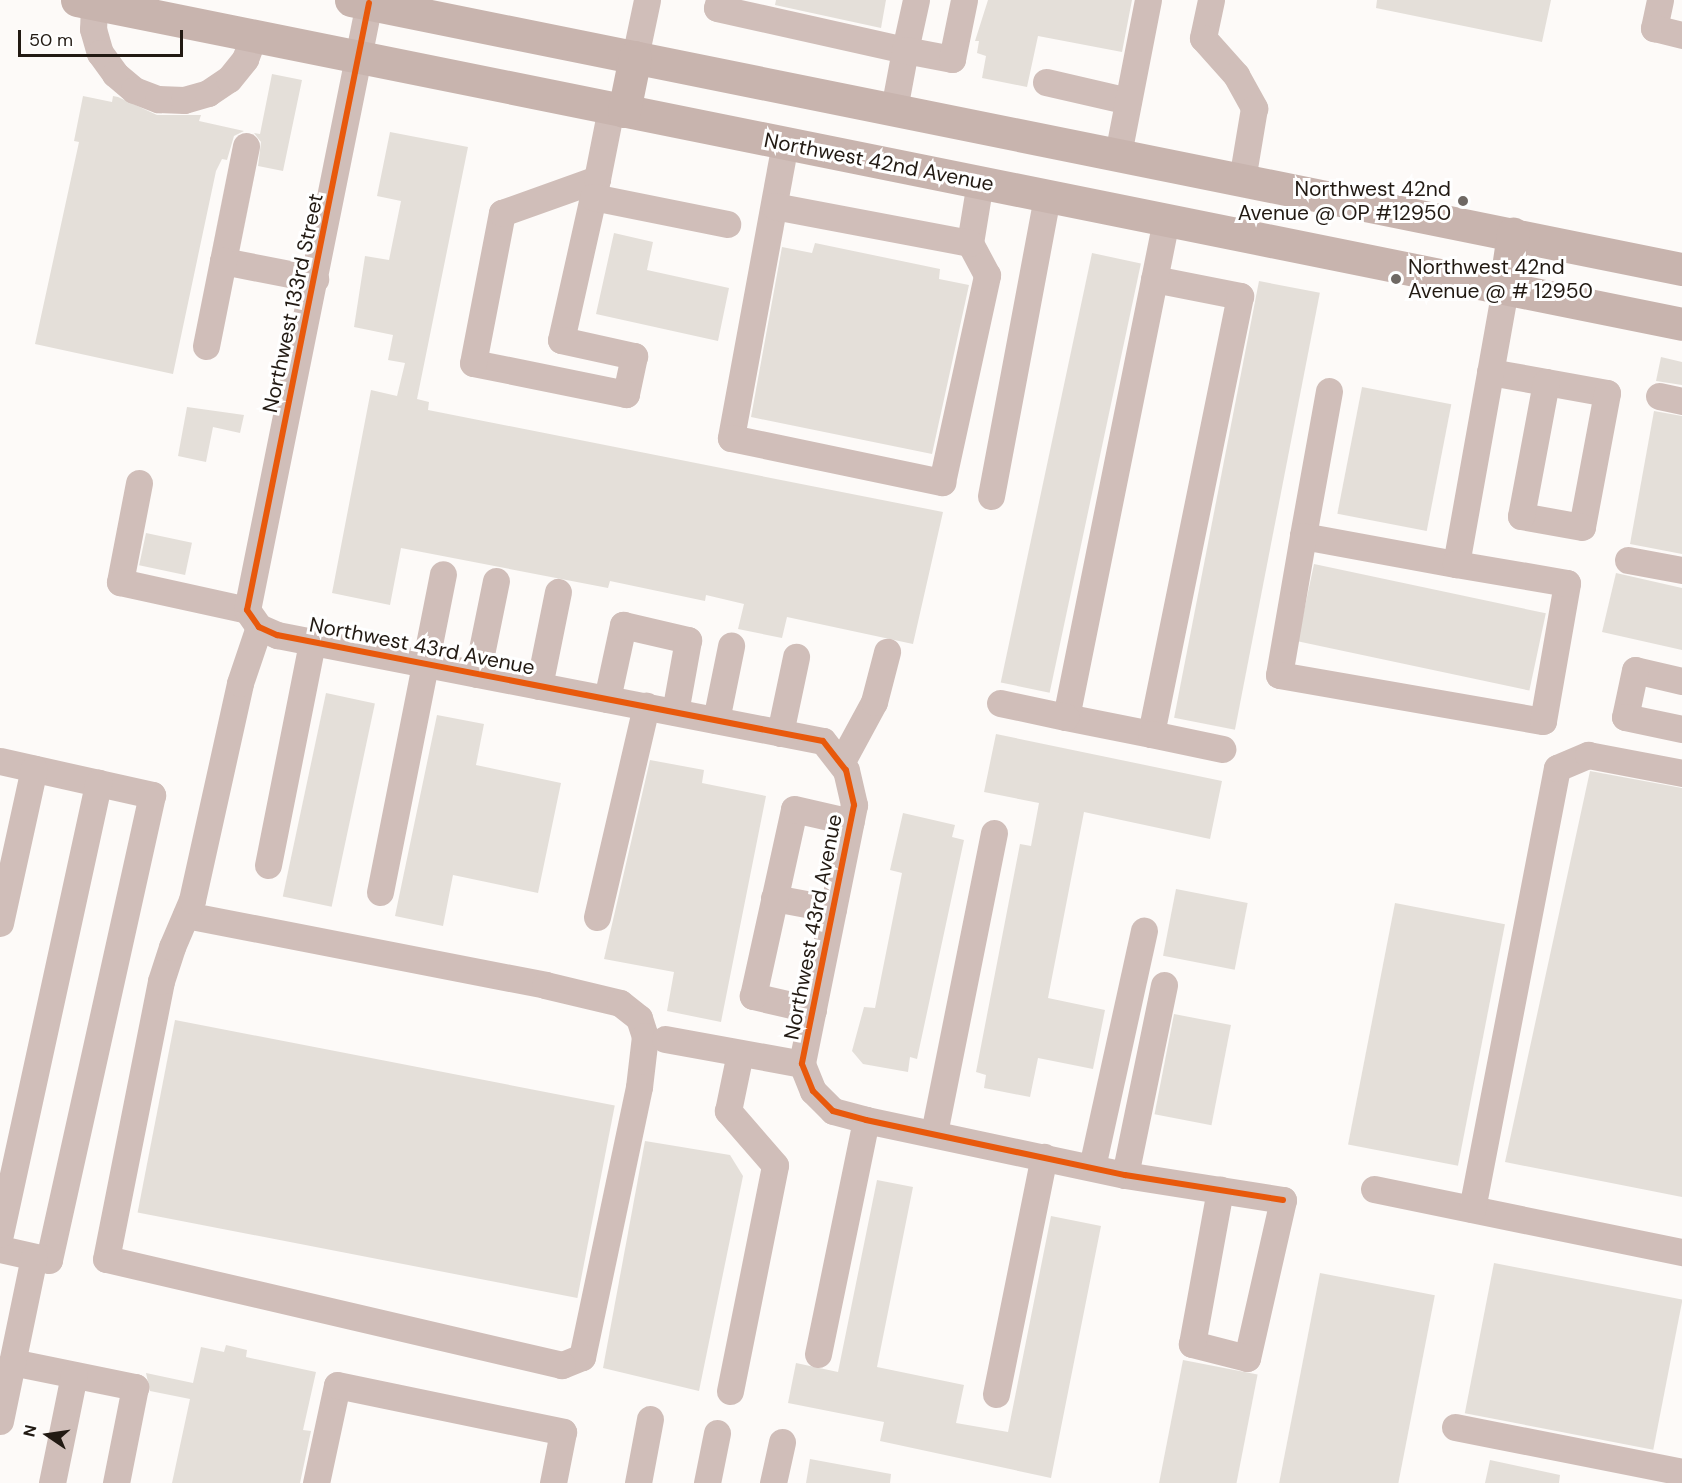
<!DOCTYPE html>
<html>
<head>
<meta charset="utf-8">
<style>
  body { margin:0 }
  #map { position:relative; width:1682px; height:1483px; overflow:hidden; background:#fdfaf8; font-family:"DM Sans",sans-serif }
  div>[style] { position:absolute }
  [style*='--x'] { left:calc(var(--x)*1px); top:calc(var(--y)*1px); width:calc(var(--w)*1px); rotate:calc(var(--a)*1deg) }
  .building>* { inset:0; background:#e4dfd9; transform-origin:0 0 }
  .minor>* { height:27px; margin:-13.5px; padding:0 13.5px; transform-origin:13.5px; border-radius:13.5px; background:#d0beb9 }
  .major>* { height:33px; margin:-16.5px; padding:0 16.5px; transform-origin:16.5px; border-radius:16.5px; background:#c8b4ae }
  .cycleway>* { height:6px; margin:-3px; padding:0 3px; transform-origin:3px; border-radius:3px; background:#e8590c }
  .dots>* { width:16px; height:16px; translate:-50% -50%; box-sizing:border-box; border:3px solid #fff; border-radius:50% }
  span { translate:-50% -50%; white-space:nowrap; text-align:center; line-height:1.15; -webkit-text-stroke:6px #fff; paint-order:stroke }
  .street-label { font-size:21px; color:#221a13 }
  .poi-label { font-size:21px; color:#221a13 }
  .right { translate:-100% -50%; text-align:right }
  .left { translate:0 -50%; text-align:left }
  .north { position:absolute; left:18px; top:1405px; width:60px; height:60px; -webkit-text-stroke:4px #fff; paint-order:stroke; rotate:283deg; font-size:16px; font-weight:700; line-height:24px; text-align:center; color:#221a13 }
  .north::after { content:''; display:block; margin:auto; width:21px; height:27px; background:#221a13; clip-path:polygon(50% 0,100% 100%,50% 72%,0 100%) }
  .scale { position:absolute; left:18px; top:30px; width:165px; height:27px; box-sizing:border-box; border:3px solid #221a13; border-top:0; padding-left:8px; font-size:18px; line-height:21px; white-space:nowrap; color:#221a13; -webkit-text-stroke:4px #fff; paint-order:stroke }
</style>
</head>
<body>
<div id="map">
  <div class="building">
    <div style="clip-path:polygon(776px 0,886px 0,881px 28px,775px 5px)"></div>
    <div style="clip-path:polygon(988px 0,1132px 0,1122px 52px,1038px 36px,1027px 87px,982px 78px,986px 56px,977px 53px,979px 41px,975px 41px)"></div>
    <div style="clip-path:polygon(1377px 0,1551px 0,1542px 42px,1376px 8px)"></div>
    <div style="clip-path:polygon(272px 74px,302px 80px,283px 171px,258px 166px,261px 142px,254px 133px,260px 134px)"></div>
    <div style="clip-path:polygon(83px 96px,112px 102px,113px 96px,118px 97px,157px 115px,201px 115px,199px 121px,244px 131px,234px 136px,227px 160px,222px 159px,216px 171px,173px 374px,35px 344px,79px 142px,74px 141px)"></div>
    <div style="clip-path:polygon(390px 132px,468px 147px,417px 399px,429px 402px,428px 410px,943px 512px,913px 644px,787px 617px,782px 638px,738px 629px,744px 604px,706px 595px,705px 601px,610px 581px,608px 588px,401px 548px,390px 605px,332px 593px,371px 390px,397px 396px,405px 363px,388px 360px,393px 335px,354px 327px,365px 256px,389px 260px,401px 201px,377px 196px)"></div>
    <div style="clip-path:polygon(614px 233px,653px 242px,647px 270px,729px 288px,718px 341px,596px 314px)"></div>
    <div style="clip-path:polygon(815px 243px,940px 269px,939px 279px,969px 285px,932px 454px,751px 417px,782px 247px,812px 253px)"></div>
    <div style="left:1092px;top:253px;width:50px;height:439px;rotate:12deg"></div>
    <div style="left:1259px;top:281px;width:62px;height:445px;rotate:11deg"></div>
    <div style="clip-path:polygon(1661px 357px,1682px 362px,1682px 385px,1656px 381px)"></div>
    <div style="left:1362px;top:387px;width:91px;height:129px;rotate:11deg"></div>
    <div style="clip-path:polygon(187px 407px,244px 415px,240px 433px,213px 427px,206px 462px,178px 456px)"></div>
    <div style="clip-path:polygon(1654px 411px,1682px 416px,1682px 554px,1630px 544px)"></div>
    <div style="left:146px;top:533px;width:47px;height:33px;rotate:12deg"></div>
    <div style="left:1314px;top:564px;width:237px;height:79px;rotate:12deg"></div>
    <div style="clip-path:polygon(1616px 573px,1682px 588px,1682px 650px,1602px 632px)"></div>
    <div style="left:326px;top:693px;width:50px;height:208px;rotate:12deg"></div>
    <div style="clip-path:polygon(437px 715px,484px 724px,476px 765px,561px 783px,538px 893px,453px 875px,443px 926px,395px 916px)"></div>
    <div style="clip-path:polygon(996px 734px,1222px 781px,1210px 839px,1084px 812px,1048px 998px,1105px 1010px,1093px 1069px,1038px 1058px,1030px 1097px,984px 1088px,986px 1075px,976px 1072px,1020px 844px,1031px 846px,1039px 803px,984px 792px)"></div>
    <div style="clip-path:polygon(650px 760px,704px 770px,702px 783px,766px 796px,721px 1022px,667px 1011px,674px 972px,604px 959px)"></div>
    <div style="clip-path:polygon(1590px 771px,1682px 788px,1682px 1197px,1505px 1162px)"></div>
    <div style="clip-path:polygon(903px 813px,955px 825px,952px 837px,964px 840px,917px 1059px,910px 1057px,908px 1072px,863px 1064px,852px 1051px,864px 1007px,875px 1008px,902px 873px,890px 870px)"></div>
    <div style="left:1176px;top:889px;width:73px;height:68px;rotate:11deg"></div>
    <div style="left:1395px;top:903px;width:112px;height:246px;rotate:11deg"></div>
    <div style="left:1174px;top:1014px;width:58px;height:102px;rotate:11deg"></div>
    <div style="left:175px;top:1020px;width:448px;height:196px;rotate:11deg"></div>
    <div style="clip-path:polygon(645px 1141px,730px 1155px,743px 1176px,699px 1391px,603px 1368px)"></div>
    <div style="clip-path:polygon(877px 1180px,913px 1187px,877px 1367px,964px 1385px,956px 1423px,1008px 1432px,1051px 1216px,1101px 1226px,1051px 1478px,880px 1441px,884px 1422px,788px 1403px,796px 1363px,838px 1372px)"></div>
    <div style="left:1494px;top:1263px;width:192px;height:153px;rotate:11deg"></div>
    <div style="left:1320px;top:1273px;width:117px;height:214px;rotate:11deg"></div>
    <div style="clip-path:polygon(226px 1345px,247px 1350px,246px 1357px,316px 1372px,303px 1430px,311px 1431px,300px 1483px,172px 1483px,190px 1399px,150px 1391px,146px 1373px,193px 1383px,201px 1347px,224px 1352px)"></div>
    <div style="left:1183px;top:1360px;width:76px;height:126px;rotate:11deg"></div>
    <div style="clip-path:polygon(810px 1459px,891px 1474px,890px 1483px,806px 1483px)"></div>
    <div style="clip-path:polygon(1490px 1460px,1560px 1475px,1559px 1483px,1485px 1483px)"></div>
  </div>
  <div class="minor">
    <div style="--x:719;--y:0;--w:8;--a:104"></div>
    <div style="--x:717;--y:8;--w:193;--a:12.6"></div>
    <div style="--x:905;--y:50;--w:51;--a:-77.6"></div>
    <div style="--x:1211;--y:0;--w:39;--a:102"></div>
    <div style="--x:1203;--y:38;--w:50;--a:48.3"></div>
    <div style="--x:1236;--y:75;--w:38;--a:61"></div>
    <div style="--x:1254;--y:108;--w:73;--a:99.5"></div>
    <div style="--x:1660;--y:0;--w:29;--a:102"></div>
    <div style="--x:1654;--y:28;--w:29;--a:14"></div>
    <div style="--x:94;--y:3;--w:26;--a:92"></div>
    <div style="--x:93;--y:29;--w:25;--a:74"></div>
    <div style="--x:100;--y:53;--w:26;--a:54"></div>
    <div style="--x:115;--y:74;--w:25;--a:40"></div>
    <div style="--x:134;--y:90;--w:26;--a:21"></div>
    <div style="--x:158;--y:99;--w:26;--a:2"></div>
    <div style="--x:184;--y:100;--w:25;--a:-16"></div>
    <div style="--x:208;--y:93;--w:25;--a:-34"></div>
    <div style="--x:229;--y:79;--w:26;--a:-51"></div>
    <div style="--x:245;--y:59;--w:26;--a:-69"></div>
    <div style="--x:635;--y:57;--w:58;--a:-78.1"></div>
    <div style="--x:1046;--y:82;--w:84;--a:13"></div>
    <div style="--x:894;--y:109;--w:60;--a:-79.4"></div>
    <div style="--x:905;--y:50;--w:48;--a:10.8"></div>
    <div style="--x:952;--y:59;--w:60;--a:-78.5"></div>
    <div style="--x:785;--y:143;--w:300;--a:100.4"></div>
    <div style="--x:731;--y:438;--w:216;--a:11.8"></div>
    <div style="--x:942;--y:482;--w:212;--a:-77.7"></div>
    <div style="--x:987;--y:275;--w:36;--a:-118"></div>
    <div style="--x:970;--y:243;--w:62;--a:-80.7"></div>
    <div style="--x:246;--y:146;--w:117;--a:101.3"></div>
    <div style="--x:223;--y:261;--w:94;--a:11.1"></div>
    <div style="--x:1118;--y:154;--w:157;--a:-79"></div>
    <div style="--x:597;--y:179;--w:165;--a:102.6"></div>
    <div style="--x:561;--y:340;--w:75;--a:12.4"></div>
    <div style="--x:634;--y:356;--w:39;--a:102"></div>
    <div style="--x:626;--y:394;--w:156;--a:-168.5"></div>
    <div style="--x:473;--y:363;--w:153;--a:-79.1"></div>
    <div style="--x:502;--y:213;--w:101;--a:-19.7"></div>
    <div style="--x:597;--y:179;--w:72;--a:-78.8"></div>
    <div style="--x:593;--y:197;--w:137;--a:11.4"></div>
    <div style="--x:774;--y:206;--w:199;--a:10.7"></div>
    <div style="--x:1154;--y:279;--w:88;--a:11.2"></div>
    <div style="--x:1240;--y:296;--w:447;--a:101.5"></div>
    <div style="--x:1151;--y:734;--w:87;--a:-168.7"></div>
    <div style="--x:1066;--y:717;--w:507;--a:-78.62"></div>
    <div style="--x:206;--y:346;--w:87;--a:-78.7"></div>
    <div style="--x:1490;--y:372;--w:57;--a:10.1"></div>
    <div style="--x:1546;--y:382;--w:62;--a:10.2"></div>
    <div style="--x:1607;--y:393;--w:136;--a:100.6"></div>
    <div style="--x:1582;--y:527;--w:62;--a:-169.8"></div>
    <div style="--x:1521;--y:516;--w:136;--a:-79.4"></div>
    <div style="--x:1329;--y:391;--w:147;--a:100.2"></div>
    <div style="--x:1303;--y:536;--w:156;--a:10.4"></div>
    <div style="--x:1456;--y:564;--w:280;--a:-79.9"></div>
    <div style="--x:1659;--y:396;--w:24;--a:12"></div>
    <div style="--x:139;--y:483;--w:101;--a:100.9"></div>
    <div style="--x:120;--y:582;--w:130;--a:12.4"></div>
    <div style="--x:991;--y:496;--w:305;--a:-79.4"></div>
    <div style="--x:1303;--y:536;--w:141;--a:99.8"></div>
    <div style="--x:1279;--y:675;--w:268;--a:9.9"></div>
    <div style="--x:1543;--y:721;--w:140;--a:-80.1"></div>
    <div style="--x:1567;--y:583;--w:113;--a:-170.3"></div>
    <div style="--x:1628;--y:560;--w:55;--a:10.5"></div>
    <div style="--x:247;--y:610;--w:21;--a:55"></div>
    <div style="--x:259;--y:627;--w:20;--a:24"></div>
    <div style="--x:277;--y:635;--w:556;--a:10.99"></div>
    <div style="--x:823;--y:741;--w:37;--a:52"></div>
    <div style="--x:846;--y:770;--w:36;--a:77"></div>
    <div style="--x:854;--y:805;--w:264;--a:101.4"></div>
    <div style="--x:802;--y:1064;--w:29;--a:68"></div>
    <div style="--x:813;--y:1091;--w:28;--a:45"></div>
    <div style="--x:833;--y:1111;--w:34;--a:15"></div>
    <div style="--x:866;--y:1120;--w:265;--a:12"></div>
    <div style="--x:1125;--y:1175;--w:160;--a:9"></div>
    <div style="--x:1283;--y:1200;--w:162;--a:102.8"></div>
    <div style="--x:1247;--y:1358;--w:57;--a:-165.7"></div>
    <div style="--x:1192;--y:1344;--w:157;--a:-79.7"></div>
    <div style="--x:247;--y:610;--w:619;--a:-78.64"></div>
    <div style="--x:477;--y:674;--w:95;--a:-78.5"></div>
    <div style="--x:1682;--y:681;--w:48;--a:-166.8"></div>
    <div style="--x:1635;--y:670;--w:48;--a:102"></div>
    <div style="--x:1625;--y:717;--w:58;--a:11.9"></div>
    <div style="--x:539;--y:686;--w:96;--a:-78.6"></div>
    <div style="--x:607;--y:699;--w:76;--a:-77.8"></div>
    <div style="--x:623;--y:625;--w:67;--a:13"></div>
    <div style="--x:688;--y:640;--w:73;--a:100.2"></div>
    <div style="--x:1000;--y:703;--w:67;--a:12"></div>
    <div style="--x:716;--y:720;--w:76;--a:-78.5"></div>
    <div style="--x:780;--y:733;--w:78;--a:-78.1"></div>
    <div style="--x:1151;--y:734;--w:73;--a:11.9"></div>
    <div style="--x:0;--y:761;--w:156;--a:12.6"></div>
    <div style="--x:152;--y:795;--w:476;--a:102.5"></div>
    <div style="--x:49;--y:1260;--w:50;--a:-167.3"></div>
    <div style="--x:841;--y:763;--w:69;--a:-61.6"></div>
    <div style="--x:874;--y:702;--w:52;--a:-75.4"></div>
    <div style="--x:268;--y:865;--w:227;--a:-78.8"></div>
    <div style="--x:380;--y:892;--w:324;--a:-78.8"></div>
    <div style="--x:774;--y:898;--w:60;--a:10.6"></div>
    <div style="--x:186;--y:915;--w:366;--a:11"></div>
    <div style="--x:545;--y:985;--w:77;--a:13.5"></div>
    <div style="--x:620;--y:1003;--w:24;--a:38"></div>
    <div style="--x:639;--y:1018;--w:19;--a:72"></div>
    <div style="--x:645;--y:1036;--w:51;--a:96.7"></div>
    <div style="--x:639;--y:1087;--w:276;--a:101.9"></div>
    <div style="--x:582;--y:1357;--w:22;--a:158"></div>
    <div style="--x:562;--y:1365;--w:468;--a:-166.9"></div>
    <div style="--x:106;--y:1259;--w:283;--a:-78.8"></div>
    <div style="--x:161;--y:981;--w:36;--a:-72"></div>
    <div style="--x:172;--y:947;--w:51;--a:-66.9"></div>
    <div style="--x:192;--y:900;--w:222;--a:-77.5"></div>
    <div style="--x:240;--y:683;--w:59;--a:-71.3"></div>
    <div style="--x:597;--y:917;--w:217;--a:-76.9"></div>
    <div style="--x:0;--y:923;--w:158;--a:-77.6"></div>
    <div style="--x:813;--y:1010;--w:62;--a:-166.9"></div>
    <div style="--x:753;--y:996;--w:191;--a:-77.6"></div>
    <div style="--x:794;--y:809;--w:58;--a:12.8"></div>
    <div style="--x:665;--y:1039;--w:139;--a:10.3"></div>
    <div style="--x:934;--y:1133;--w:306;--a:-78.7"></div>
    <div style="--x:1092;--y:1167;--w:242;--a:-77.6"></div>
    <div style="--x:1125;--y:1175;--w:194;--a:-78.4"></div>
    <div style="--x:1374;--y:1189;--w:314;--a:11.6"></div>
    <div style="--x:1472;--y:1209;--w:449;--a:-79.1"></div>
    <div style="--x:1557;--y:768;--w:34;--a:-23"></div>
    <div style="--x:1588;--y:755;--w:96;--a:10.8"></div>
    <div style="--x:0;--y:1234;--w:462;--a:-77.7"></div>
    <div style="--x:818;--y:1354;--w:239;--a:-78.4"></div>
    <div style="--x:12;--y:1362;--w:126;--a:11.5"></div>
    <div style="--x:135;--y:1387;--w:98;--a:101.2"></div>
    <div style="--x:730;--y:1391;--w:230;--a:-78.7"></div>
    <div style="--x:775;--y:1165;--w:72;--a:-131"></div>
    <div style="--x:728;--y:1111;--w:59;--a:-78.3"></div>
    <div style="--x:996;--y:1394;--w:242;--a:-78.6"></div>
    <div style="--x:0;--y:1421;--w:167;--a:-78.3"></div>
    <div style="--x:1455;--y:1427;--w:231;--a:11.2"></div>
    <div style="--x:52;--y:1483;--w:110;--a:-78.5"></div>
    <div style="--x:316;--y:1483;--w:100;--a:-77.9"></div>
    <div style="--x:337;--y:1385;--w:231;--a:11.7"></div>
    <div style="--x:563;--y:1432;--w:52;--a:101.1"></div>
    <div style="--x:638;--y:1483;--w:65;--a:-79.4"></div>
    <div style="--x:707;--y:1483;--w:51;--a:-78.7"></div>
    <div style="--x:773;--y:1483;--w:42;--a:-77.6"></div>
  </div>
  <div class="major">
    <div style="--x:77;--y:0;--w:1637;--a:11.41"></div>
    <div style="--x:351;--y:0;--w:1358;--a:11.43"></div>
    <div style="--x:624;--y:111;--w:55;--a:-78.5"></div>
    <div style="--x:1505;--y:288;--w:55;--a:-81.6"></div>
  </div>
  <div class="cycleway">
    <div style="--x:369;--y:3;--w:619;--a:101.36"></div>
    <div style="--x:247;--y:610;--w:21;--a:55"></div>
    <div style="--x:259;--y:627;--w:20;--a:24"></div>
    <div style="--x:277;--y:635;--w:556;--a:10.99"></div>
    <div style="--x:823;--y:741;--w:37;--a:52"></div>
    <div style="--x:846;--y:770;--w:36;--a:77"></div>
    <div style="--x:854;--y:805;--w:264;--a:101.4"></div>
    <div style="--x:802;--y:1064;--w:29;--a:68"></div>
    <div style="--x:813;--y:1091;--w:28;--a:45"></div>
    <div style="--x:833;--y:1111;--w:34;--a:15"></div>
    <div style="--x:866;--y:1120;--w:265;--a:12"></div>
    <div style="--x:1125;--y:1175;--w:160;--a:9"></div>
  </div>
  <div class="dots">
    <div style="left:1463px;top:201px;background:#6f6863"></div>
    <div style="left:1396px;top:279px;background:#6f6863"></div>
  </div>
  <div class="street-label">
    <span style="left:879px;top:162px;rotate:11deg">Northwest 42nd Avenue</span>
    <span style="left:293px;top:303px;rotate:-78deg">Northwest 133rd Street</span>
    <span style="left:422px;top:646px;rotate:11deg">Northwest 43rd Avenue</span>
    <span style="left:813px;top:927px;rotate:-79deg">Northwest 43rd Avenue</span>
  </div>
  <div class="poi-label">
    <span class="right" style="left:1451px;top:201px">Northwest 42nd<br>Avenue @ OP #12950</span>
    <span class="left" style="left:1408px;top:279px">Northwest 42nd<br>Avenue @ # 12950</span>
  </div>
  <div class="north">N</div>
  <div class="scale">50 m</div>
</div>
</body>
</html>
